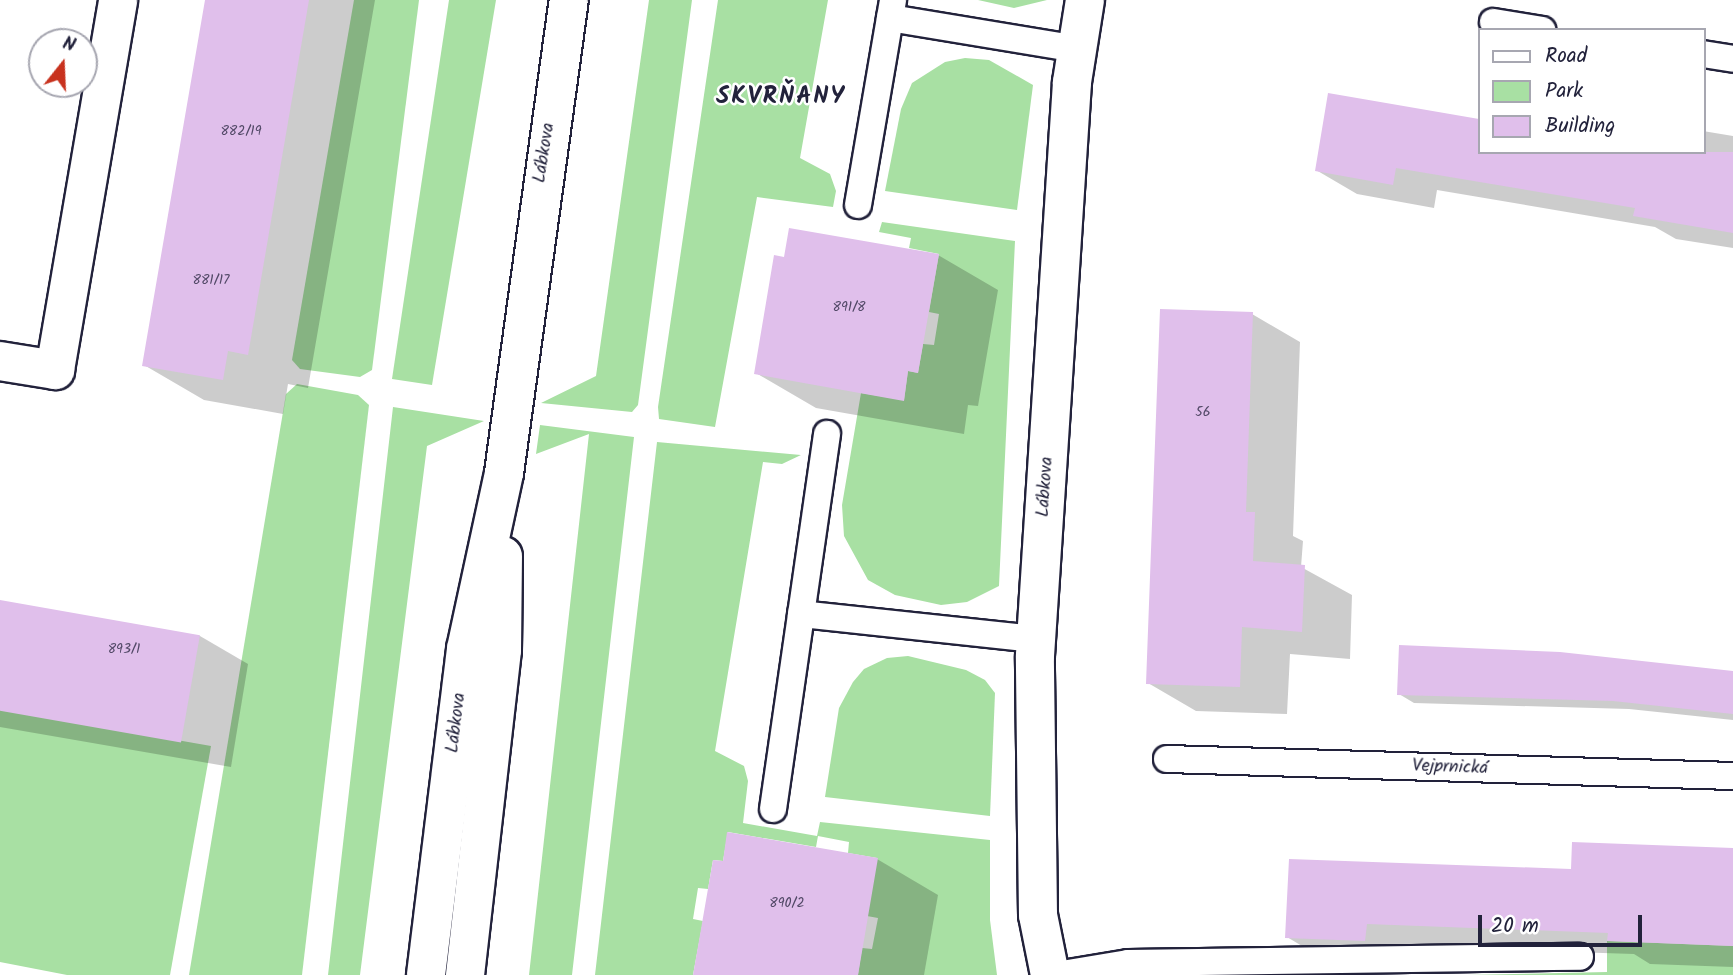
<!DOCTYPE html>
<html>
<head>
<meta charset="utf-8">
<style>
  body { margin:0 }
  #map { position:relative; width:1733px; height:975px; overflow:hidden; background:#fff; font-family:Kalam,sans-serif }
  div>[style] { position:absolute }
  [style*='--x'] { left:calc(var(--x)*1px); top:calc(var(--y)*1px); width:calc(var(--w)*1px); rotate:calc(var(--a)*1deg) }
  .green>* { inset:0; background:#a8e0a3 }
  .shadow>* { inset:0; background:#0003 }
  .building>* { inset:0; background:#e0bfeb; transform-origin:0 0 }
  .roads { filter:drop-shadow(2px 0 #22223b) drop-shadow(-2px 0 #22223b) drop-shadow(0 2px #22223b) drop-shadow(0 -2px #22223b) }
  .service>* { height:26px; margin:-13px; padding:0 13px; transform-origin:13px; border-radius:13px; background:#fff }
  .minor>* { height:38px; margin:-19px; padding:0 19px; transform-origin:19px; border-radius:19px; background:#fff }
  .tertiary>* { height:38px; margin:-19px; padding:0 19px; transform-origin:19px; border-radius:19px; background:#fff }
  span { translate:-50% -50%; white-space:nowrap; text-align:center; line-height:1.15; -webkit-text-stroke:5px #fff; paint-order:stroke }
  .number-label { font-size:14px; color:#524967 }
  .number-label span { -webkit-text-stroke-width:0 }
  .street-label { font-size:18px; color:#22223b }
  .district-label { font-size:24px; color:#22223b; font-weight:700; letter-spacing:2px }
  .legend { position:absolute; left:1478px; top:28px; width:228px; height:126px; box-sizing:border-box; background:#fff; border:2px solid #a7a7b1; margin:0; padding:9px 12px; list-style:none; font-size:21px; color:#22223b }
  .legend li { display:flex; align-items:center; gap:14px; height:35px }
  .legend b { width:35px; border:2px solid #a7a7b1 }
  .north { position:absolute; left:28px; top:28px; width:70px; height:70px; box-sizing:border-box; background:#fff; border:2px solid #a7a7b1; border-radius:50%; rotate:18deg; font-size:19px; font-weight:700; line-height:28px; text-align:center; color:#22223b }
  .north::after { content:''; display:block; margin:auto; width:24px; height:32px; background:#c8321e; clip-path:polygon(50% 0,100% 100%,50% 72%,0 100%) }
  .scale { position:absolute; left:1478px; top:915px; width:164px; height:32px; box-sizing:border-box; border:4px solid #22223b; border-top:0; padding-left:9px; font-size:21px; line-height:24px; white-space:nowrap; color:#22223b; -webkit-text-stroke:5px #fff; paint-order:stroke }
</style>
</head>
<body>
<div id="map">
  <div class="green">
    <div style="clip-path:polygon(354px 0,419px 0,372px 370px,360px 377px,300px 369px,292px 360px)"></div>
    <div style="clip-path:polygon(449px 0,496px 0,432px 385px,392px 379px)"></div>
    <div style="clip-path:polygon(649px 0,692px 0,638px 405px,632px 412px,541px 403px,596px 376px)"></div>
    <div style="clip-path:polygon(718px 0,828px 0,800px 158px,830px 174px,836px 191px,833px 207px,757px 197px,715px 427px,659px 419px,658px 407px)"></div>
    <div style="clip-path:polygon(978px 0,1047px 0,1014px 8px)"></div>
    <div style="clip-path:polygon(965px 58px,989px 60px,1033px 85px,1017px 210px,885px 191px,901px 109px,912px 83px,945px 62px)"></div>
    <div style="clip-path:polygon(882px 222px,1015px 241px,999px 586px,967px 602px,941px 605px,895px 595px,868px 580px,844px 536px,842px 505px,861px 393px,904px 400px,908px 371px,918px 373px,923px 344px,934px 345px,939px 314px,929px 312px,939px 254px,909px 248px,911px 238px,879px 232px)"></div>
    <div style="clip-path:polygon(297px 384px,358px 395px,369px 405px,302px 975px,189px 975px,286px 394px)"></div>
    <div style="clip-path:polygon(393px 407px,484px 421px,427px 446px,360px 975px,328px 975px)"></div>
    <div style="clip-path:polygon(540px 425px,634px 437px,572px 975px,529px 975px,589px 434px,536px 454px)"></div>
    <div style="clip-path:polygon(657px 442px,801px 455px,782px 464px,763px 462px,715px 751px,744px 766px,748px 781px,743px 823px,817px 836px,820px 822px,990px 840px,990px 920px,997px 975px,858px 975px,862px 948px,872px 949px,878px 918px,867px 916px,877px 858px,848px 853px,849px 842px,818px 836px,816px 847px,728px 832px,723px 861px,713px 860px,708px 889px,698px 888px,693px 919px,703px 921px,693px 975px,595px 975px)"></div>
    <div style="clip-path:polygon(908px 656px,966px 670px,985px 680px,995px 693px,990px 816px,825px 797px,839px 708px,853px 682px,864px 669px,887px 658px)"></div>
    <div style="clip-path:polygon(0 709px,211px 746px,170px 975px,67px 975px,0 962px)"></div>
    <div style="clip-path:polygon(1607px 941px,1733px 946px,1733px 975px,1467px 975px,1607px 972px)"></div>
  </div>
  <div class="shadow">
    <div style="clip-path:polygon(207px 0,375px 0,308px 388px,288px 384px,283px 414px,204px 400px,144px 365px)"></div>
    <div style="clip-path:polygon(1329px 95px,1479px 121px,1479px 152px,1703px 152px,1703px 131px,1733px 136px,1733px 248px,1676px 239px,1655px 227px,1437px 190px,1434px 208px,1357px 194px,1316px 170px)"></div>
    <div style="clip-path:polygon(938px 255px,998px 290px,978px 406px,968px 405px,964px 434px,816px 408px,756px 373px)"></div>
    <div style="clip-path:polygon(1252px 314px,1300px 342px,1293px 536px,1303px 541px,1301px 567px,1352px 595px,1350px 659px,1290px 654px,1287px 714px,1196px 711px,1148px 683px)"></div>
    <div style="clip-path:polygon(0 602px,200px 636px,248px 664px,231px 767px,0 727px)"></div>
    <div style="clip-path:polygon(1733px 673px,1733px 720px,1629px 709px,1414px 703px,1399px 694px)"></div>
    <div style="clip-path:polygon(1733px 850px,1733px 967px,1650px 964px,1634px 954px,1407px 947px,1327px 961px,1287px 937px,1573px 871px)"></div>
    <div style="clip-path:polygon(877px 859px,938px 895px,924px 975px,695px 975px)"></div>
  </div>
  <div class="building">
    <div style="clip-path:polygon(205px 0,309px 0,248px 355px,228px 351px,223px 380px,142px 366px)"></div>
    <div style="clip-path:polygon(1328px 93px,1479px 119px,1479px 152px,1733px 152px,1733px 233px,1633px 216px,1635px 208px,1396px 168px,1393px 185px,1315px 171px)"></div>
    <div style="clip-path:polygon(789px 228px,939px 254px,918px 373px,908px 371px,904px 401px,754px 374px,774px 255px,784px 257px)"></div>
    <div style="clip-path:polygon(1160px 309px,1253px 312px,1246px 512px,1255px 512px,1253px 561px,1305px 565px,1302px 632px,1242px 627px,1240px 687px,1146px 684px)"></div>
    <div style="left:0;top:600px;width:203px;height:109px;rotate:10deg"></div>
    <div style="clip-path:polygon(1399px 645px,1560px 652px,1733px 671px,1733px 714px,1613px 701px,1397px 695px)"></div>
    <div style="clip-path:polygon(727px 832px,878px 858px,858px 975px,693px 975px,713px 860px,723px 861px)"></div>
    <div style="clip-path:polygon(1572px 842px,1733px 848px,1733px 946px,1607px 941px,1608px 933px,1367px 924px,1365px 941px,1285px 938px,1289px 859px,1571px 869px)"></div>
  </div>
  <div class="roads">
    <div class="service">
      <div style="--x:890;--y:18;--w:190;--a:9.4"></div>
      <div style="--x:1493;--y:22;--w:50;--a:9.3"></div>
      <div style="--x:1703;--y:54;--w:30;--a:9"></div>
      <div style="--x:858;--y:205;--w:208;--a:-80.3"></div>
      <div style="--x:801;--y:614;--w:236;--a:6.1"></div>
      <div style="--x:1167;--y:759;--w:566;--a:1.72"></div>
      <div style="--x:773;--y:809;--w:379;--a:-81.8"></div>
      <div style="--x:1056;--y:975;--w:73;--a:-9.5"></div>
      <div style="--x:1128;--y:963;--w:452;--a:-0.8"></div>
    </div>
    <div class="minor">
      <div style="--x:0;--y:361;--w:56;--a:9.3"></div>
      <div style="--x:55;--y:370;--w:375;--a:-80.3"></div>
      <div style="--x:1050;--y:975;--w:61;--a:-101.3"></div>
      <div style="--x:1038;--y:915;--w:259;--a:-90.7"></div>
      <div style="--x:1035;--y:656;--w:575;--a:-86.31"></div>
      <div style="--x:1072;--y:82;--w:83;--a:-81"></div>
    </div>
    <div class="tertiary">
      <div style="--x:426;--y:975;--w:328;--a:-83"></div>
      <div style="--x:466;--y:649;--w:180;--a:-77.8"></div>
      <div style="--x:504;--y:473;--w:477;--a:-82.2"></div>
      <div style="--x:465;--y:975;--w:327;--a:-83.5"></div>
      <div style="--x:502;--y:650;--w:94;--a:-89.4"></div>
    </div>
  </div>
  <div class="number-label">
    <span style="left:241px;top:131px">882/19</span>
    <span style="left:211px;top:280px">881/17</span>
    <span style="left:849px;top:307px">891/8</span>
    <span style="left:1203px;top:412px">56</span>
    <span style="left:124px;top:649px">893/1</span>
    <span style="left:787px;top:903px">890/2</span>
  </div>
  <div class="street-label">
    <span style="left:545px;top:153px;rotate:-81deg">Lábkova</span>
    <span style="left:1046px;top:487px;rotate:-86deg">Lábkova</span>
    <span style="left:457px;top:723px;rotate:-83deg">Lábkova</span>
    <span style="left:1450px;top:768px;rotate:2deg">Vejprnická</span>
  </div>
  <div class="district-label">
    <span style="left:781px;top:97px">SKVRŇANY</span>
  </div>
  <ul class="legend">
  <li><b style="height:9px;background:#fff"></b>Road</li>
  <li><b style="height:19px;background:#a8e0a3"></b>Park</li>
  <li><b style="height:19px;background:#e0bfeb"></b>Building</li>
  </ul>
  <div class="north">N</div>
  <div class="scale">20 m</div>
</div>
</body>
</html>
